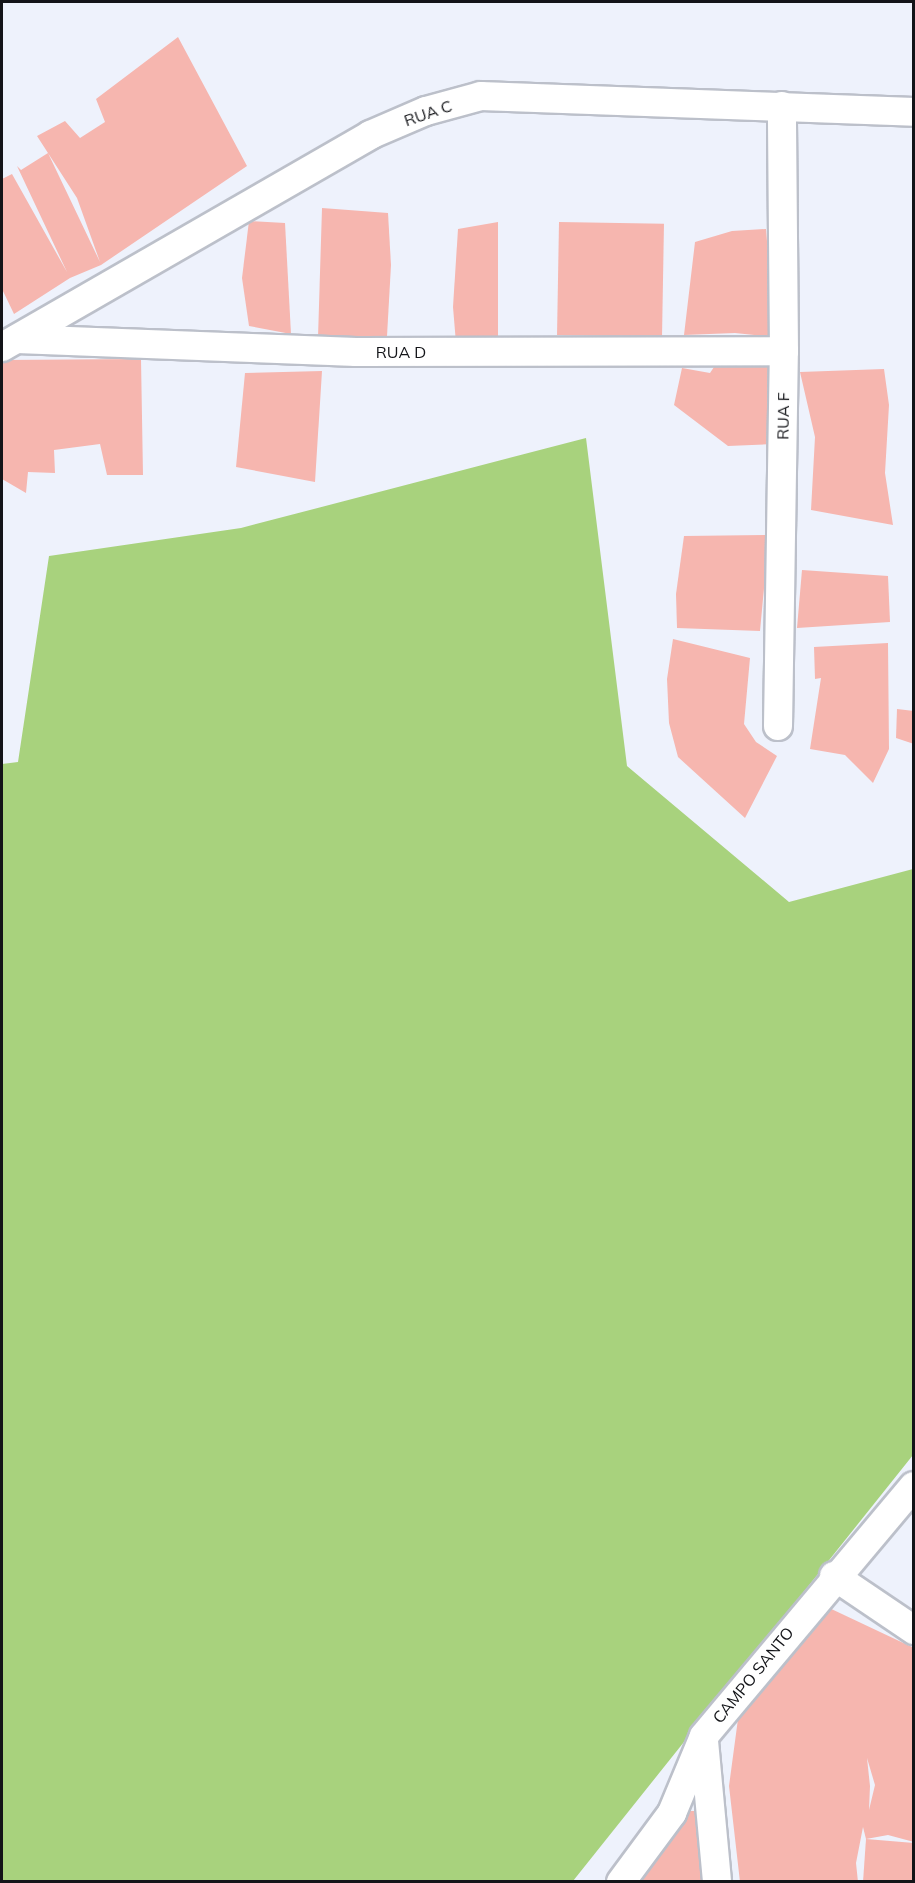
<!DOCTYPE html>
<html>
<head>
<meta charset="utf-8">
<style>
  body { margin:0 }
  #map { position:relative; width:915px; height:1883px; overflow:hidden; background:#eef2fc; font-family:Mulish,sans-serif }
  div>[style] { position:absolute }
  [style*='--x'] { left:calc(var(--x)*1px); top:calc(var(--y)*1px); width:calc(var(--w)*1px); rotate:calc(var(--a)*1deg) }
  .green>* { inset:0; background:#a8d27d }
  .building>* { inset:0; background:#f6b6af; transform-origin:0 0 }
  .roads { filter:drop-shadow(2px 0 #bcc0ca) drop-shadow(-2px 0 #bcc0ca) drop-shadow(0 2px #bcc0ca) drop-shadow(0 -2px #bcc0ca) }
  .minor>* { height:28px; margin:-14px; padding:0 14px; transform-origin:14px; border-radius:14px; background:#fff }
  span { translate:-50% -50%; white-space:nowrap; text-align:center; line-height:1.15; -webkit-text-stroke:4.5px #fff; paint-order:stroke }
  .street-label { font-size:16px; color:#131418 }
  .frame { position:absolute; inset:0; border:3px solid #131418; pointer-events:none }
</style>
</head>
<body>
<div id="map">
  <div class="green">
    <div style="clip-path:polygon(586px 438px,627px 766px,789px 902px,913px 869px,913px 1455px,573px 1881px,2px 1881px,2px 764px,18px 762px,49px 556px,241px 528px)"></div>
  </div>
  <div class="building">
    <div style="clip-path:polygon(178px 37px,247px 166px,101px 265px,70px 278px,14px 314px,2px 289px,2px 179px,12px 174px,67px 272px,17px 166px,21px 170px,48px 153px,100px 262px,77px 198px,37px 136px,65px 121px,80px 138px,105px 122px,96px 99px)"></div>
    <div style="clip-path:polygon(322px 208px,388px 213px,391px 265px,387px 336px,318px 338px)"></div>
    <div style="clip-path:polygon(249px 221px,285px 223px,291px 334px,249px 326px,242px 278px)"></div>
    <div style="clip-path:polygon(498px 222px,498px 344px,456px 343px,453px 307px,458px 229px)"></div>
    <div style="left:559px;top:222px;width:105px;height:113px;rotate:1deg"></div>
    <div style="clip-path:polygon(766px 229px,775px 337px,735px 333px,684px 335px,695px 242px,732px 231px)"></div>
    <div style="clip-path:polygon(141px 359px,143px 475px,107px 475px,100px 444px,54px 450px,55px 473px,28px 472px,26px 493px,2px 479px,3px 360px)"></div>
    <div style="clip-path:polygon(718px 361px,771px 363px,773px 444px,728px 446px,674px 405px,682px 368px,710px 373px)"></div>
    <div style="clip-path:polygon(884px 369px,889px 405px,885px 473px,893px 525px,811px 510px,815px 437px,800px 372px)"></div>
    <div style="clip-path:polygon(322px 371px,315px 482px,236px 467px,245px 373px)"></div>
    <div style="clip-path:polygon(769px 535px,760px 631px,677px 628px,676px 594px,684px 536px)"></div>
    <div style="clip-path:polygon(802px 570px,888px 576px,890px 622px,797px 628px)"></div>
    <div style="clip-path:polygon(673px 639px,750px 658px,744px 724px,756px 742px,777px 756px,745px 818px,678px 757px,669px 723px,667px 679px)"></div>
    <div style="clip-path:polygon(888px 643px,889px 749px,873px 783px,845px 755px,810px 749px,821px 678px,815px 679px,814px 647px)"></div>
    <div style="clip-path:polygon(897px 709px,914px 711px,914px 744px,896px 738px)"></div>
    <div style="clip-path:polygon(evenodd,825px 1606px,914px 1648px,914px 1842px,888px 1835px,866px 1839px,863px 1827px,856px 1863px,858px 1882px,740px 1882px,729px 1786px,740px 1704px,825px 1606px,867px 1758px,875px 1785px,869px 1810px,870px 1786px,867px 1758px)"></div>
    <div style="clip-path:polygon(687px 1811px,696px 1811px,704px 1822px,713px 1882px,631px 1882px)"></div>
    <div style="clip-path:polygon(866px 1839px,914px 1843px,914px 1882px,863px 1882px)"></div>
  </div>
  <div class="roads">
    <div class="minor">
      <div style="--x:17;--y:339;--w:339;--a:2.2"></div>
      <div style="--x:356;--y:352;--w:428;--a:-0.1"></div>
      <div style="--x:2;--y:347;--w:425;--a:-29.9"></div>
      <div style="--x:370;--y:135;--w:61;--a:-23.2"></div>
      <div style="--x:426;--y:111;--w:57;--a:-15.3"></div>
      <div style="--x:481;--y:96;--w:433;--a:2.1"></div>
      <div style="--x:778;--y:726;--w:375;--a:-89.1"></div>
      <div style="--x:784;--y:351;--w:245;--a:-90.5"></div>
      <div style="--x:834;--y:1576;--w:97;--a:34"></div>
      <div style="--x:704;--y:1741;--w:142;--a:84.7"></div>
      <div style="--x:621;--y:1882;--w:86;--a:-53.5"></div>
      <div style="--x:672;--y:1813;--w:83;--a:-67.4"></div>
      <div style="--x:704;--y:1736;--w:326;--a:-50"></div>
    </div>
  </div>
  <div class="street-label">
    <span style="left:428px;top:113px;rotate:-19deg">RUA C</span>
    <span style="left:401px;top:352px">RUA D</span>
    <span style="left:783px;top:416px;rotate:-89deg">RUA F</span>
    <span style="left:753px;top:1675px;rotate:-51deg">CAMPO SANTO</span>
  </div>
  <div class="frame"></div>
</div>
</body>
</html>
